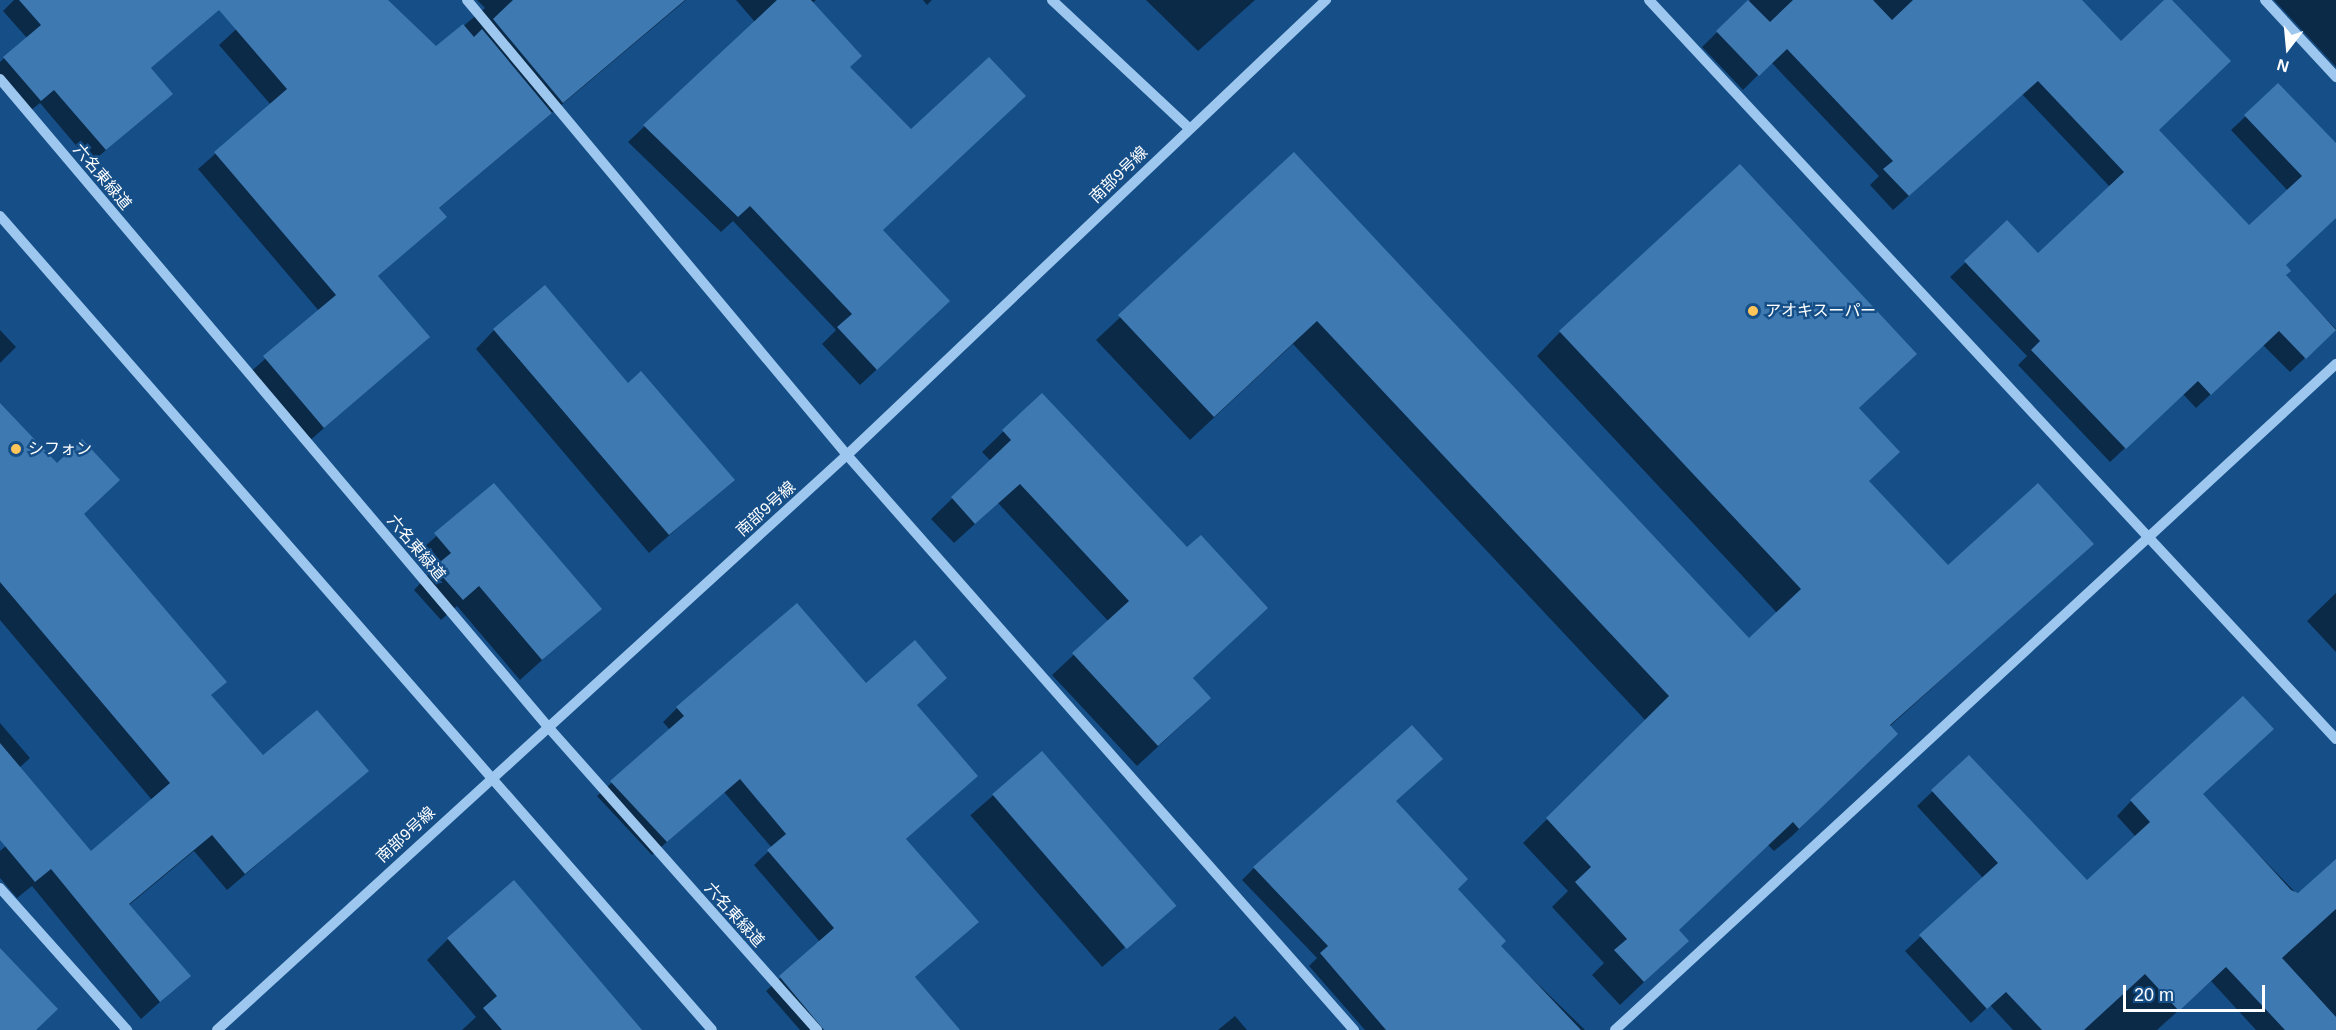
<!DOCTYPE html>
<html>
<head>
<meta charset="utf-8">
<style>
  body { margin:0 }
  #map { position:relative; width:2336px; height:1030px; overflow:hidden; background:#164f88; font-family:Arial,"Noto Sans JP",sans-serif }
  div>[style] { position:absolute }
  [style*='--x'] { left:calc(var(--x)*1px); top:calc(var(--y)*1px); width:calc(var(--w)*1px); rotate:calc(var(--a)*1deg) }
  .shadow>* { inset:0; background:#0007; transform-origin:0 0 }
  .building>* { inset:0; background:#3e79b2; transform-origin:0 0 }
  .minor>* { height:10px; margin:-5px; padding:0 5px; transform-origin:5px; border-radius:5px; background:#9dc7ee }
  .dots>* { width:16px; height:16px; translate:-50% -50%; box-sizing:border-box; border:3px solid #164f88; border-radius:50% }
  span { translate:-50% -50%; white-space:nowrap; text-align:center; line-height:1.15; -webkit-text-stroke:5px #164f88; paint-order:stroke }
  .street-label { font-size:16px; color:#fff }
  .poi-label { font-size:16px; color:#fff }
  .left { translate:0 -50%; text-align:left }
  .north { position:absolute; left:2258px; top:18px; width:60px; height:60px; -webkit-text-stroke:4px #164f88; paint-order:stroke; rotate:196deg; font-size:16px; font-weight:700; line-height:24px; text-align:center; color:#fff }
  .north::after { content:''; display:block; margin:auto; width:21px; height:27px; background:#fff; clip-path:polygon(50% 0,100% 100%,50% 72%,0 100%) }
  .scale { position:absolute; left:2123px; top:985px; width:142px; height:27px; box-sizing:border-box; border:3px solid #fff; border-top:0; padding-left:8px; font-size:18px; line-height:21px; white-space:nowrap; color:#fff; -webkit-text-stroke:4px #164f88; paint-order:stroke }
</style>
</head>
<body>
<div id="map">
  <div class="shadow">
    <div style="clip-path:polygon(14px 0,230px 0,150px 69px,171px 94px,91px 163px,40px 103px,26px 114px,0 83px,0 62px,27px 38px,3px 11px)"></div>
    <div style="clip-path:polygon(268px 0,386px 0,436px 49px,485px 8px,477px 0,686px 0,438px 209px,445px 217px,377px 277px,428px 337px,307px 443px,248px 374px,319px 311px,198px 169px,271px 105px,219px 45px)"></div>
    <div style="clip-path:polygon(736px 0,816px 0,812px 3px,849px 67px,881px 230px,932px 318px,860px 385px,822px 344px,836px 330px,733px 221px,721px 232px,628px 142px,755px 22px)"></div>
    <div style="clip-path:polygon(923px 0,932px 0,927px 5px)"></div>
    <div style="clip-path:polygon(1146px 0,1255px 0,1198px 51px)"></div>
    <div style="clip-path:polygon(1750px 0,2080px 0,2121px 43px,2170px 0,2157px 131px,2249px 227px,2288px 191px,2231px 130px,2246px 116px,2336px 146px,2336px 217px,2284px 265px,2284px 275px,2336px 329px,2290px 372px,2263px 345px,2196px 408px,2183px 394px,2110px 462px,2018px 365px,2027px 356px,1950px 277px,2007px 223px,2038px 255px,2110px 187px,2022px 94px,1893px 210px,1870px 185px,1879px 176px,1771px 62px,1743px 90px,1702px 47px)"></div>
    <div style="clip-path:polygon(2274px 0,2336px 0,2336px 67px)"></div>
    <div style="clip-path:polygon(1294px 154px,1749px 640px,1777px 613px,1537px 356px,1560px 332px,1858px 409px,1868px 482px,1948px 567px,2092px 544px,1889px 727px,1873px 758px,1792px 836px,1774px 851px,1768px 845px,1677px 930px,1687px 941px,1620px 1005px,1592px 975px,1604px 963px,1552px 907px,1568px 891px,1523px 843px,1646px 721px,1293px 344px,1190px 440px,1096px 340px)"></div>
    <div style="clip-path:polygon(0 330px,16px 347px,0 363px)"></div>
    <div style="clip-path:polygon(494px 330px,628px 385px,733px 480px,649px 553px,476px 349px)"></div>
    <div style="clip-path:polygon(1041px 395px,1191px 679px,1188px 719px,1137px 766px,1052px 675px,1109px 622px,998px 503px,954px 543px,931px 519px,991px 461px,982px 452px)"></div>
    <div style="clip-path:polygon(0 405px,83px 514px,225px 682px,210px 696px,263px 758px,367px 771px,227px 890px,194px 851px,129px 905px,189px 976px,141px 1019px,32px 886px,17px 898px,0 878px,0 851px,7px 845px,0 836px,0 723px,30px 758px,19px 768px,91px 853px,152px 800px,0 620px)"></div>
    <div style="clip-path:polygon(494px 485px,599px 609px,520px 680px,457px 606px,441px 620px,414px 590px,429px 574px,414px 556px)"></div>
    <div style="clip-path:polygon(2336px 593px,2336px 652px,2307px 621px)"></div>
    <div style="clip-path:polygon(797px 605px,866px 685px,945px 678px,915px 706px,976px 776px,905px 840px,977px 922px,914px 978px,958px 1030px,800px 1030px,766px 991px,820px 942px,754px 865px,772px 848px,724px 792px,652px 855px,597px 796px,670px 730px,663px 722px,677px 708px)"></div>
    <div style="left:1042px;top:753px;width:201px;height:95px;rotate:49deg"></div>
    <div style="clip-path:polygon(1969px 757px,2087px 882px,2136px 837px,2117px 816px,2131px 801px,2201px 795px,2298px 895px,2336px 861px,2336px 1030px,2256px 1030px,2211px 981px,2157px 1030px,2013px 1030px,1990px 1005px,1971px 1023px,1905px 951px,1983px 878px,1917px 806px)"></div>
    <div style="clip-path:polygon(1395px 802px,1499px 946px,1585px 1030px,1365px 1030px,1309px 966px,1317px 958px,1242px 880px,1254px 868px)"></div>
    <div style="clip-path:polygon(448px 939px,641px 1030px,462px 1030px,476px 1017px,427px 960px)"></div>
    <div style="clip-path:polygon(1235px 1016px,1247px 1030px,1218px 1030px)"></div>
  </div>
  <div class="building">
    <div style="clip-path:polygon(19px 0,388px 0,436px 46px,463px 24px,474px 37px,482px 29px,552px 113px,439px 208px,447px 217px,378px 276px,430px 337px,324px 428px,263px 356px,336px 295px,214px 152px,287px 89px,219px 10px,151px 68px,173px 94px,106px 150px,54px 90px,41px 101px,3px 57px,41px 25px)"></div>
    <div style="clip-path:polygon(513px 0,685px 0,563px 103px,493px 19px)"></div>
    <div style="clip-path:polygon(777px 0,811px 0,862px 56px,850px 67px,911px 129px,989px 57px,1026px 96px,883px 230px,950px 301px,877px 370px,837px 327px,852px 314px,750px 206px,738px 217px,643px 125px)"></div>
    <div style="clip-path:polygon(1748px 0,1770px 22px,1793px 0,1873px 0,1892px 20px,1913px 0,2082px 0,2121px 41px,2164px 0,2172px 0,2231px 61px,2159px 130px,2249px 225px,2302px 176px,2244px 115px,2278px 83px,2336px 143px,2336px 218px,2286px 265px,2291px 271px,2286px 275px,2336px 330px,2306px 359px,2279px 331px,2211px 395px,2198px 381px,2126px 449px,2031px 350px,2040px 341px,1964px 261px,2007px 220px,2038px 253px,2124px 172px,2038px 81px,1909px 196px,1883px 169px,1893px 161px,1787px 49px,1759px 76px,1716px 31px)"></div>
    <div style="clip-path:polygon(1294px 152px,1749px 638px,1801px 589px,1559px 331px,1740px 164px,1917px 354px,1859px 408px,1900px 452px,1869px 481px,1948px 565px,2038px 483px,2094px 544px,1890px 725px,1898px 734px,1817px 812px,1799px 829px,1793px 822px,1679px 930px,1689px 941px,1644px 982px,1614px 950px,1627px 939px,1575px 882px,1591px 867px,1546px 818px,1669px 696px,1317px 321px,1214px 417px,1118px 315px)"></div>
    <div style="clip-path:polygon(545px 285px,628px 383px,641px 371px,735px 480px,669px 535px,493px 329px)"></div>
    <div style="clip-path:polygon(1042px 393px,1187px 547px,1201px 535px,1268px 608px,1193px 678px,1211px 698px,1158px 746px,1072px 653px,1129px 601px,1020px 484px,975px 524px,951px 497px,1011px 440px,1002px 430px)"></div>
    <div style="clip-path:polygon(0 403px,57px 463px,82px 439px,120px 480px,84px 514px,227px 682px,211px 695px,263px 755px,317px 710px,369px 771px,245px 874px,212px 835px,129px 904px,191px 976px,160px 1002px,51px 869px,35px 882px,0 840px,0 743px,91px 851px,170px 783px,0 582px)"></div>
    <div style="clip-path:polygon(494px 483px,602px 609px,542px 660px,479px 586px,463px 600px,434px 567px,451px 553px,434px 533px)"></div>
    <div style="clip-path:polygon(797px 603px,866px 683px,915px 640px,947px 678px,917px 705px,978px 776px,906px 839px,979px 922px,915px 977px,960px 1030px,824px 1030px,779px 976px,834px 928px,767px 850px,786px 834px,740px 779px,667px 842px,610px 781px,684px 716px,676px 707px)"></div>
    <div style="clip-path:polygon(2243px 696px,2274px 729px,2203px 794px,2291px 890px,2298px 893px,2336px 859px,2336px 909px,2282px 958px,2336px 1017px,2336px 1030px,2285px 1030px,2226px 967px,2179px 1011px,2145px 974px,2084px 1030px,2042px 1030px,2006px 992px,1987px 1009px,1919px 935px,1998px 863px,1931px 790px,1969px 755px,2087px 880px,2150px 822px,2130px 800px)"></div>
    <div style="clip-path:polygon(1412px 725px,1443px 759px,1396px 801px,1468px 879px,1458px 889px,1506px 941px,1501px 946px,1581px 1030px,1386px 1030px,1320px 953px,1328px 946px,1253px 867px)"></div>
    <div style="left:1042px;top:751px;width:205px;height:66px;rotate:49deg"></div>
    <div style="clip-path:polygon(514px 880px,642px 1030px,502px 1030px,483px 1008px,497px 996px,447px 938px)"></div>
    <div style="clip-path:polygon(0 948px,58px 1009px,36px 1030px,0 1030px)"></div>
  </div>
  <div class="minor">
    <div style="--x:467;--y:0;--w:593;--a:50.13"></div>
    <div style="--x:847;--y:455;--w:767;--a:48.6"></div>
    <div style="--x:1052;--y:0;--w:187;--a:43.1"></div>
    <div style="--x:1649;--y:0;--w:1009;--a:47.09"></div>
    <div style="--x:2265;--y:0;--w:105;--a:47.3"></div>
    <div style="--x:0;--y:79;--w:850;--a:49.77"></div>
    <div style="--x:549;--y:728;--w:404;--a:48.4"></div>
    <div style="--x:0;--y:216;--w:1081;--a:48.82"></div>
    <div style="--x:0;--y:888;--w:191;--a:48.2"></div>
    <div style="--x:217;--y:1030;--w:853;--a:-42.39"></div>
    <div style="--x:847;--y:455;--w:661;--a:-43.53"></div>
    <div style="--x:1615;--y:1030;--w:982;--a:-42.73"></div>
  </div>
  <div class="dots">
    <div style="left:1753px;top:311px;background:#ffc55a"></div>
    <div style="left:16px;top:449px;background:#ffc55a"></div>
  </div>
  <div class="street-label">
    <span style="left:1119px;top:175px;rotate:-44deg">南部9号線</span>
    <span style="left:102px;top:177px;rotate:50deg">六名東緑道</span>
    <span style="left:766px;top:509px;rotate:-42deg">南部9号線</span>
    <span style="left:416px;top:548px;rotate:50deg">六名東緑道</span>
    <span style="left:406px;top:835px;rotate:-43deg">南部9号線</span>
    <span style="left:734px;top:915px;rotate:48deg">六名東緑道</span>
  </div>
  <div class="poi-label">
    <span class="left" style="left:1765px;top:311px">アオキスーパー</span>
    <span class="left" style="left:28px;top:449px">シフォン</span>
  </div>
  <div class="north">N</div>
  <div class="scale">20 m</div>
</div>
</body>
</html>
